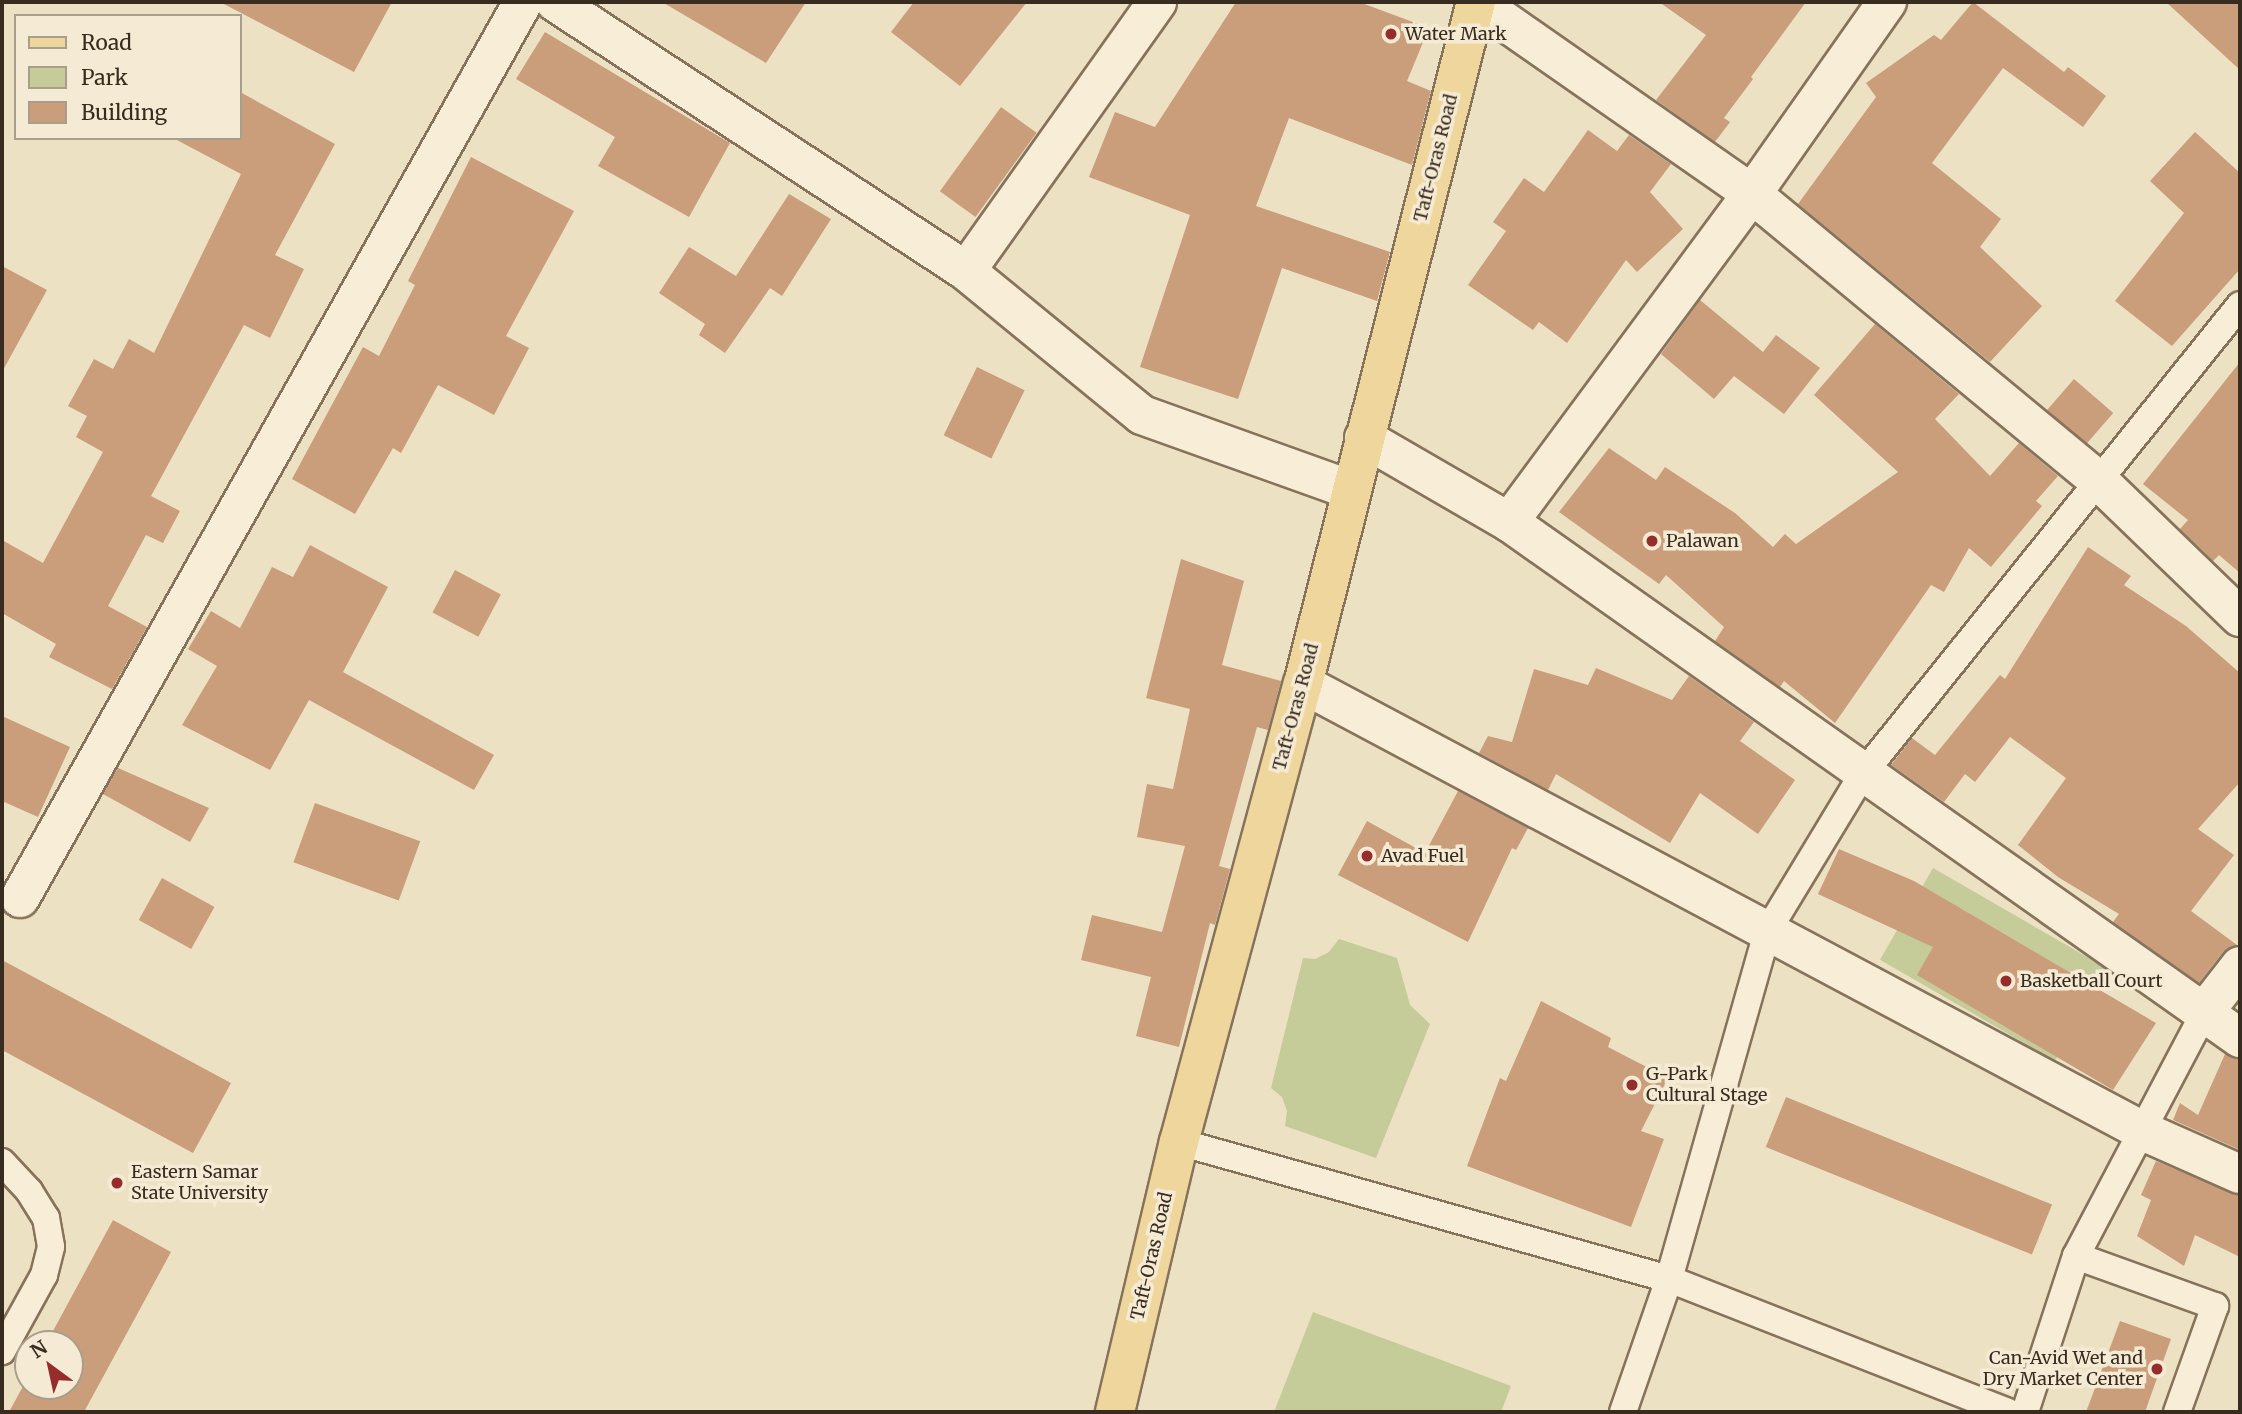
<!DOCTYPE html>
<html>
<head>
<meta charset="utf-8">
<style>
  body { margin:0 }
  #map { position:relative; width:2242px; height:1414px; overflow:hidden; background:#ede1c4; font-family:Merriweather,serif }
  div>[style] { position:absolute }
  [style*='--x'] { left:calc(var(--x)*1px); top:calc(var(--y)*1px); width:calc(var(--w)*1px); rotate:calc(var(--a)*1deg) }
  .green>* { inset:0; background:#c5cb99; transform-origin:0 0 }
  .building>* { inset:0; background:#ca9d7b; transform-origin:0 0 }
  .roads { filter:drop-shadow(2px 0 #87735b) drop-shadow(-2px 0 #87735b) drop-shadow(0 2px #87735b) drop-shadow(0 -2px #87735b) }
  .service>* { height:26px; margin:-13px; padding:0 13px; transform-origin:13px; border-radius:13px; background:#f8eed8 }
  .minor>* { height:38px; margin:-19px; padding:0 19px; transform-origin:19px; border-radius:19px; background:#f8eed8 }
  .primary>* { height:38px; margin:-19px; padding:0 19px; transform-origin:19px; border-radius:19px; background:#efd69d }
  .dots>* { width:19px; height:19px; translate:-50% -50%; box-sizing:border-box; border:4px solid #f5ebd4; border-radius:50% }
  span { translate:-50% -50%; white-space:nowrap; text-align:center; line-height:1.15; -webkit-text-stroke:7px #f5ebd4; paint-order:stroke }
  .poi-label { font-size:18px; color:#382b1f }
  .left { translate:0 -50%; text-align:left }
  .right { translate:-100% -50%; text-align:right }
  .street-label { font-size:18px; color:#382b1f }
  .frame { position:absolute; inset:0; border:4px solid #382b1f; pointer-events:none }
  .legend { position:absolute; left:14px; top:14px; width:228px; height:126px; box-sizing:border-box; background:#f5ebd4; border:2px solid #a99e8c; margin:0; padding:9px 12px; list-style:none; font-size:21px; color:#382b1f }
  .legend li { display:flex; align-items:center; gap:14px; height:35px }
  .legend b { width:35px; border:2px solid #a99e8c }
  .north { position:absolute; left:14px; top:1330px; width:70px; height:70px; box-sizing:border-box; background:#f5ebd4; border:2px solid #a99e8c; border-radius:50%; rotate:327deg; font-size:19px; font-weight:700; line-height:28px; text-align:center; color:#382b1f }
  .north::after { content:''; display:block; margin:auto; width:24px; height:32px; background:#952d2d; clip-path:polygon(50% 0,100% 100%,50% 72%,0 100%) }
</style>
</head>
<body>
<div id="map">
  <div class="green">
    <div style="left:1933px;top:868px;width:202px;height:106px;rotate:30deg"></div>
    <div style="clip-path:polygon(1339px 939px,1397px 958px,1410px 1005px,1430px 1024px,1376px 1158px,1285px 1126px,1287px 1111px,1282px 1097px,1271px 1088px,1303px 958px,1315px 959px,1329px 952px)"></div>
    <div style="clip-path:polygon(1313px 1312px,1511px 1386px,1501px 1412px,1274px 1412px)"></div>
  </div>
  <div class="building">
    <div style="clip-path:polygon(220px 2px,392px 2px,354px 72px)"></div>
    <div style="clip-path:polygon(662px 2px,806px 2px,766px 63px)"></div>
    <div style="clip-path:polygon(914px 2px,1027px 2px,960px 86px,891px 32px)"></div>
    <div style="clip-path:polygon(1236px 2px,1359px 2px,1429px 28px,1407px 81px,1431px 91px,1412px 165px,1289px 118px,1256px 206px,1390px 252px,1377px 301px,1282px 268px,1238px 399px,1140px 367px,1190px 215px,1089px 177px,1115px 112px,1155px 127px)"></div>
    <div style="clip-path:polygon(1659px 2px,1806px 2px,1751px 77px,1753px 79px,1724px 118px,1730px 122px,1715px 142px,1656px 100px,1706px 35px)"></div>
    <div style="clip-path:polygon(1973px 2px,2064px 72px,2068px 67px,2106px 96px,2083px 127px,2003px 68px,1932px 163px,2001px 219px,1980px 247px,2042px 306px,1990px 362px,1798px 204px,1876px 97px,1866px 83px,1934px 35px,1941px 40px)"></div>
    <div style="clip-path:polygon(2166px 2px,2240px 2px,2240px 70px)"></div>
    <div style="clip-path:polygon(545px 32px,730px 143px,689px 217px,598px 166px,615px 137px,516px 79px)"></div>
    <div style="clip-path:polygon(240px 92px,335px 144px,275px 255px,304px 269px,270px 338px,244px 325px,151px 496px,180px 511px,163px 543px,146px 535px,108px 606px,147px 627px,112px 689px,49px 657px,56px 644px,2px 613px,2px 540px,43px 563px,103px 452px,76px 437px,87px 416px,68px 406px,94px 359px,113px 369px,129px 339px,154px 353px,241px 174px,173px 138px,240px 138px)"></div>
    <div style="left:1001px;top:107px;width:44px;height:104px;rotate:36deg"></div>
    <div style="clip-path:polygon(1588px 130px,1617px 151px,1629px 135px,1671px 164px,1650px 192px,1683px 229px,1637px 272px,1626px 260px,1567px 343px,1539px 322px,1533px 330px,1468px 285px,1506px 231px,1493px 222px,1524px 178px,1544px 192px)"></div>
    <div style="clip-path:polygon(2195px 132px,2240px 173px,2240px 269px,2172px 346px,2115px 301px,2184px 213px,2150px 181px)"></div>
    <div style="clip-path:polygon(471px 157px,574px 211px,506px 336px,529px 348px,494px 415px,438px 385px,401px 453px,393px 448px,355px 514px,292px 479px,363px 347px,379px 356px,415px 285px,408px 281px)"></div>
    <div style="clip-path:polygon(789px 194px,831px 219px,782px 296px,770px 288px,725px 353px,699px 335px,705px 324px,659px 293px,689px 247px,736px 276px)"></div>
    <div style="clip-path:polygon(2px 266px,47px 290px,2px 372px)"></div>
    <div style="clip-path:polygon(1700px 300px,1763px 352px,1776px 335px,1820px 368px,1784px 414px,1734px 376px,1714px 399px,1661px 354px)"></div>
    <div style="clip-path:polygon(1875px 324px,1959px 394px,1935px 419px,1990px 476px,2019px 443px,2058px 476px,2036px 501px,2042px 506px,1991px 567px,1969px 548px,1944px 592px,1931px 585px,1835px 723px,1784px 681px,1780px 687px,1715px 641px,1724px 627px,1666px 575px,1659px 584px,1559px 512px,1609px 448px,1656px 480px,1665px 467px,1735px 513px,1773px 547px,1785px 534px,1796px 544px,1898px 472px,1814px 395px)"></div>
    <div style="clip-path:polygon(2240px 362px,2240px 573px,2219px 555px,2213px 561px,2180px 529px,2188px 520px,2143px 484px)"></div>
    <div style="left:977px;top:367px;width:53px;height:76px;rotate:26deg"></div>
    <div style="left:2074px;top:379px;width:52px;height:41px;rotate:41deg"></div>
    <div style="clip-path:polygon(310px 545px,388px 587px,343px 672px,494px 755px,474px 790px,309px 700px,270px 770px,182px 725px,217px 666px,188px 649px,211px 611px,240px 628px,272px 567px,293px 577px)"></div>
    <div style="clip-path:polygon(2088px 547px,2131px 576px,2124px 585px,2186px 626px,2240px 673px,2240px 782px,2198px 829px,2234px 855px,2191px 911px,2237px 945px,2223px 952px,2199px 983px,2113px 922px,2119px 914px,2058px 877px,2018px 845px,2066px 778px,2010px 737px,1975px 782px,1965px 774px,1944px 802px,1891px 765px,1912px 738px,1935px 755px,2000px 675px,2005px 679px)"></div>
    <div style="clip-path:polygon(1181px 559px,1244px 581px,1222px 665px,1281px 681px,1268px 730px,1257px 727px,1219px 866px,1230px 869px,1215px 925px,1210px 923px,1179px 1047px,1136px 1036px,1151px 977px,1081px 960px,1092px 915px,1162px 932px,1185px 846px,1137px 837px,1147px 784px,1173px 789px,1190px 709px,1146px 698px)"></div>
    <div style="left:455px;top:570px;width:52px;height:48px;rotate:28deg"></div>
    <div style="clip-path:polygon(1596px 668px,1672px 700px,1689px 676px,1754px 722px,1740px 741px,1795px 780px,1758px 834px,1700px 793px,1670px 843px,1556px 774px,1548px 790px,1479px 753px,1488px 736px,1512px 742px,1534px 669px,1588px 685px)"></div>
    <div style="clip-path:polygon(2px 716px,70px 747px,38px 817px,2px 801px)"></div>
    <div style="clip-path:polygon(118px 768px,209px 808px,190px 842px,103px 794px)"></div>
    <div style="clip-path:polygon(1458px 791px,1528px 828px,1516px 850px,1512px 848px,1468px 942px,1338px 875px,1367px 821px,1425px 853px)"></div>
    <div style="left:315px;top:803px;width:112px;height:63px;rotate:20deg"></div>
    <div style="clip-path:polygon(1839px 849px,1914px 881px,2156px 1023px,2113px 1090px,1917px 975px,1933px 947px,1818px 894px)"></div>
    <div style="left:162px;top:878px;width:60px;height:48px;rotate:29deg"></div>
    <div style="clip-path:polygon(2px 960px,231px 1083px,193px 1153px,2px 1050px)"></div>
    <div style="clip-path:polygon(1541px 1001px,1611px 1038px,1608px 1047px,1668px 1078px,1641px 1131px,1664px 1139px,1631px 1227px,1467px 1166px,1500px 1078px,1506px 1081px)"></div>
    <div style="clip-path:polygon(2225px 1054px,2240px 1059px,2240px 1150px,2173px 1120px,2180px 1103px,2198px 1115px)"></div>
    <div style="left:1786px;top:1097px;width:287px;height:54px;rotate:22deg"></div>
    <div style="clip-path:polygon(2156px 1161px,2240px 1196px,2240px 1257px,2195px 1235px,2184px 1266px,2137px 1236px,2151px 1200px,2141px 1195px)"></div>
    <div style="clip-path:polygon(113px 1220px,171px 1252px,84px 1412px,9px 1412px,28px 1377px,28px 1386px,70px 1386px,70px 1344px,46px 1344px)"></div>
    <div style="clip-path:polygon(2120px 1321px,2171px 1339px,2145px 1412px,2086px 1412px)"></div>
  </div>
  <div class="roads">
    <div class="service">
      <div style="--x:1179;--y:1142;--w:509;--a:15.62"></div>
      <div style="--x:1669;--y:1279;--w:364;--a:21.4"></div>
      <div style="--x:2;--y:1162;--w:40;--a:47"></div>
      <div style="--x:29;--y:1191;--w:32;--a:58"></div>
      <div style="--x:46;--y:1218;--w:29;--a:80"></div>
      <div style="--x:51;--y:1247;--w:29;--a:104"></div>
      <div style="--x:44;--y:1275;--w:87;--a:118.9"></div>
      <div style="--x:2076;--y:1256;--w:148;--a:19.8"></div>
      <div style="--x:2215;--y:1306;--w:113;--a:109.7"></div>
      <div style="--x:1623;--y:1412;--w:141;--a:-70.9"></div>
      <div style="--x:1669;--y:1279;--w:361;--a:-74.2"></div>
      <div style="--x:1767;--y:932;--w:184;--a:-58.8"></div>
      <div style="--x:1862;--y:775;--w:603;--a:-51.19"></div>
      <div style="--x:2025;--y:1412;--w:164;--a:-71.9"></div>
      <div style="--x:2076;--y:1256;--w:277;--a:-62.2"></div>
    </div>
    <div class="minor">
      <div style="--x:555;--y:2;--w:491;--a:33.2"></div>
      <div style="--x:966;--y:271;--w:227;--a:39.3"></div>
      <div style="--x:1142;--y:415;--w:222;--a:19.7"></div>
      <div style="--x:1477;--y:2;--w:335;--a:34.9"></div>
      <div style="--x:1752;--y:194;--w:450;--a:39.6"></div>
      <div style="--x:2099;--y:481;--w:196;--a:44"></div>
      <div style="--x:966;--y:271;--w:330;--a:-54.6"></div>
      <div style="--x:1364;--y:438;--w:168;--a:30.1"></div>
      <div style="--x:1509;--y:522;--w:895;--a:35.22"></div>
      <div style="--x:1509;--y:522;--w:408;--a:-53.5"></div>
      <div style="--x:1752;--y:194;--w:235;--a:-54.9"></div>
      <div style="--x:1303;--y:684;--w:954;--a:28.02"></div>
      <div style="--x:2145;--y:1132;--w:104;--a:23.9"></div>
      <div style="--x:20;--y:898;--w:1028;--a:-60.69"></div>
      <div style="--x:2205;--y:1011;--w:57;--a:-52.1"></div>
    </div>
    <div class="primary">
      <div style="--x:1115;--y:1412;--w:277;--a:-76.7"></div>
      <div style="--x:1179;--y:1142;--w:474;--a:-74.9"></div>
      <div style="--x:1303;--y:684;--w:704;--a:-75.77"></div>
    </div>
  </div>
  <div class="dots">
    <div style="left:1391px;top:34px;background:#952d2d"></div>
    <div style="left:1652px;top:541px;background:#952d2d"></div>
    <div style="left:1367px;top:856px;background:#952d2d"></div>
    <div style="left:2006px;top:981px;background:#952d2d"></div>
    <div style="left:1632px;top:1085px;background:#952d2d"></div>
    <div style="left:117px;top:1183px;background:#952d2d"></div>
    <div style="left:2157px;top:1369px;background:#952d2d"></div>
  </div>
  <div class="poi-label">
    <span class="left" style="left:1405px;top:34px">Water Mark</span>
    <span class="left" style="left:1666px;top:541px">Palawan</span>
    <span class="left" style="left:1381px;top:856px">Avad Fuel</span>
    <span class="left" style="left:2020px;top:981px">Basketball Court</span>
    <span class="left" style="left:1646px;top:1085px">G-Park<br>Cultural Stage</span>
    <span class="left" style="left:131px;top:1183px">Eastern Samar<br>State University</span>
    <span class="right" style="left:2143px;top:1369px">Can-Avid Wet and<br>Dry Market Center</span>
  </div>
  <div class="street-label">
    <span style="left:1436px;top:158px;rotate:-76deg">Taft-Oras Road</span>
    <span style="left:1296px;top:707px;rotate:-75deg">Taft-Oras Road</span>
    <span style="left:1152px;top:1256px;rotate:-77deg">Taft-Oras Road</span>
  </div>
  <div class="frame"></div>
  <ul class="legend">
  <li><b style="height:9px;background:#efd69d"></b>Road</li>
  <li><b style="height:19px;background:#c5cb99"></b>Park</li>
  <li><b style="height:19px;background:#ca9d7b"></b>Building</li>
  </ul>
  <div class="north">N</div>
</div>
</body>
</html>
